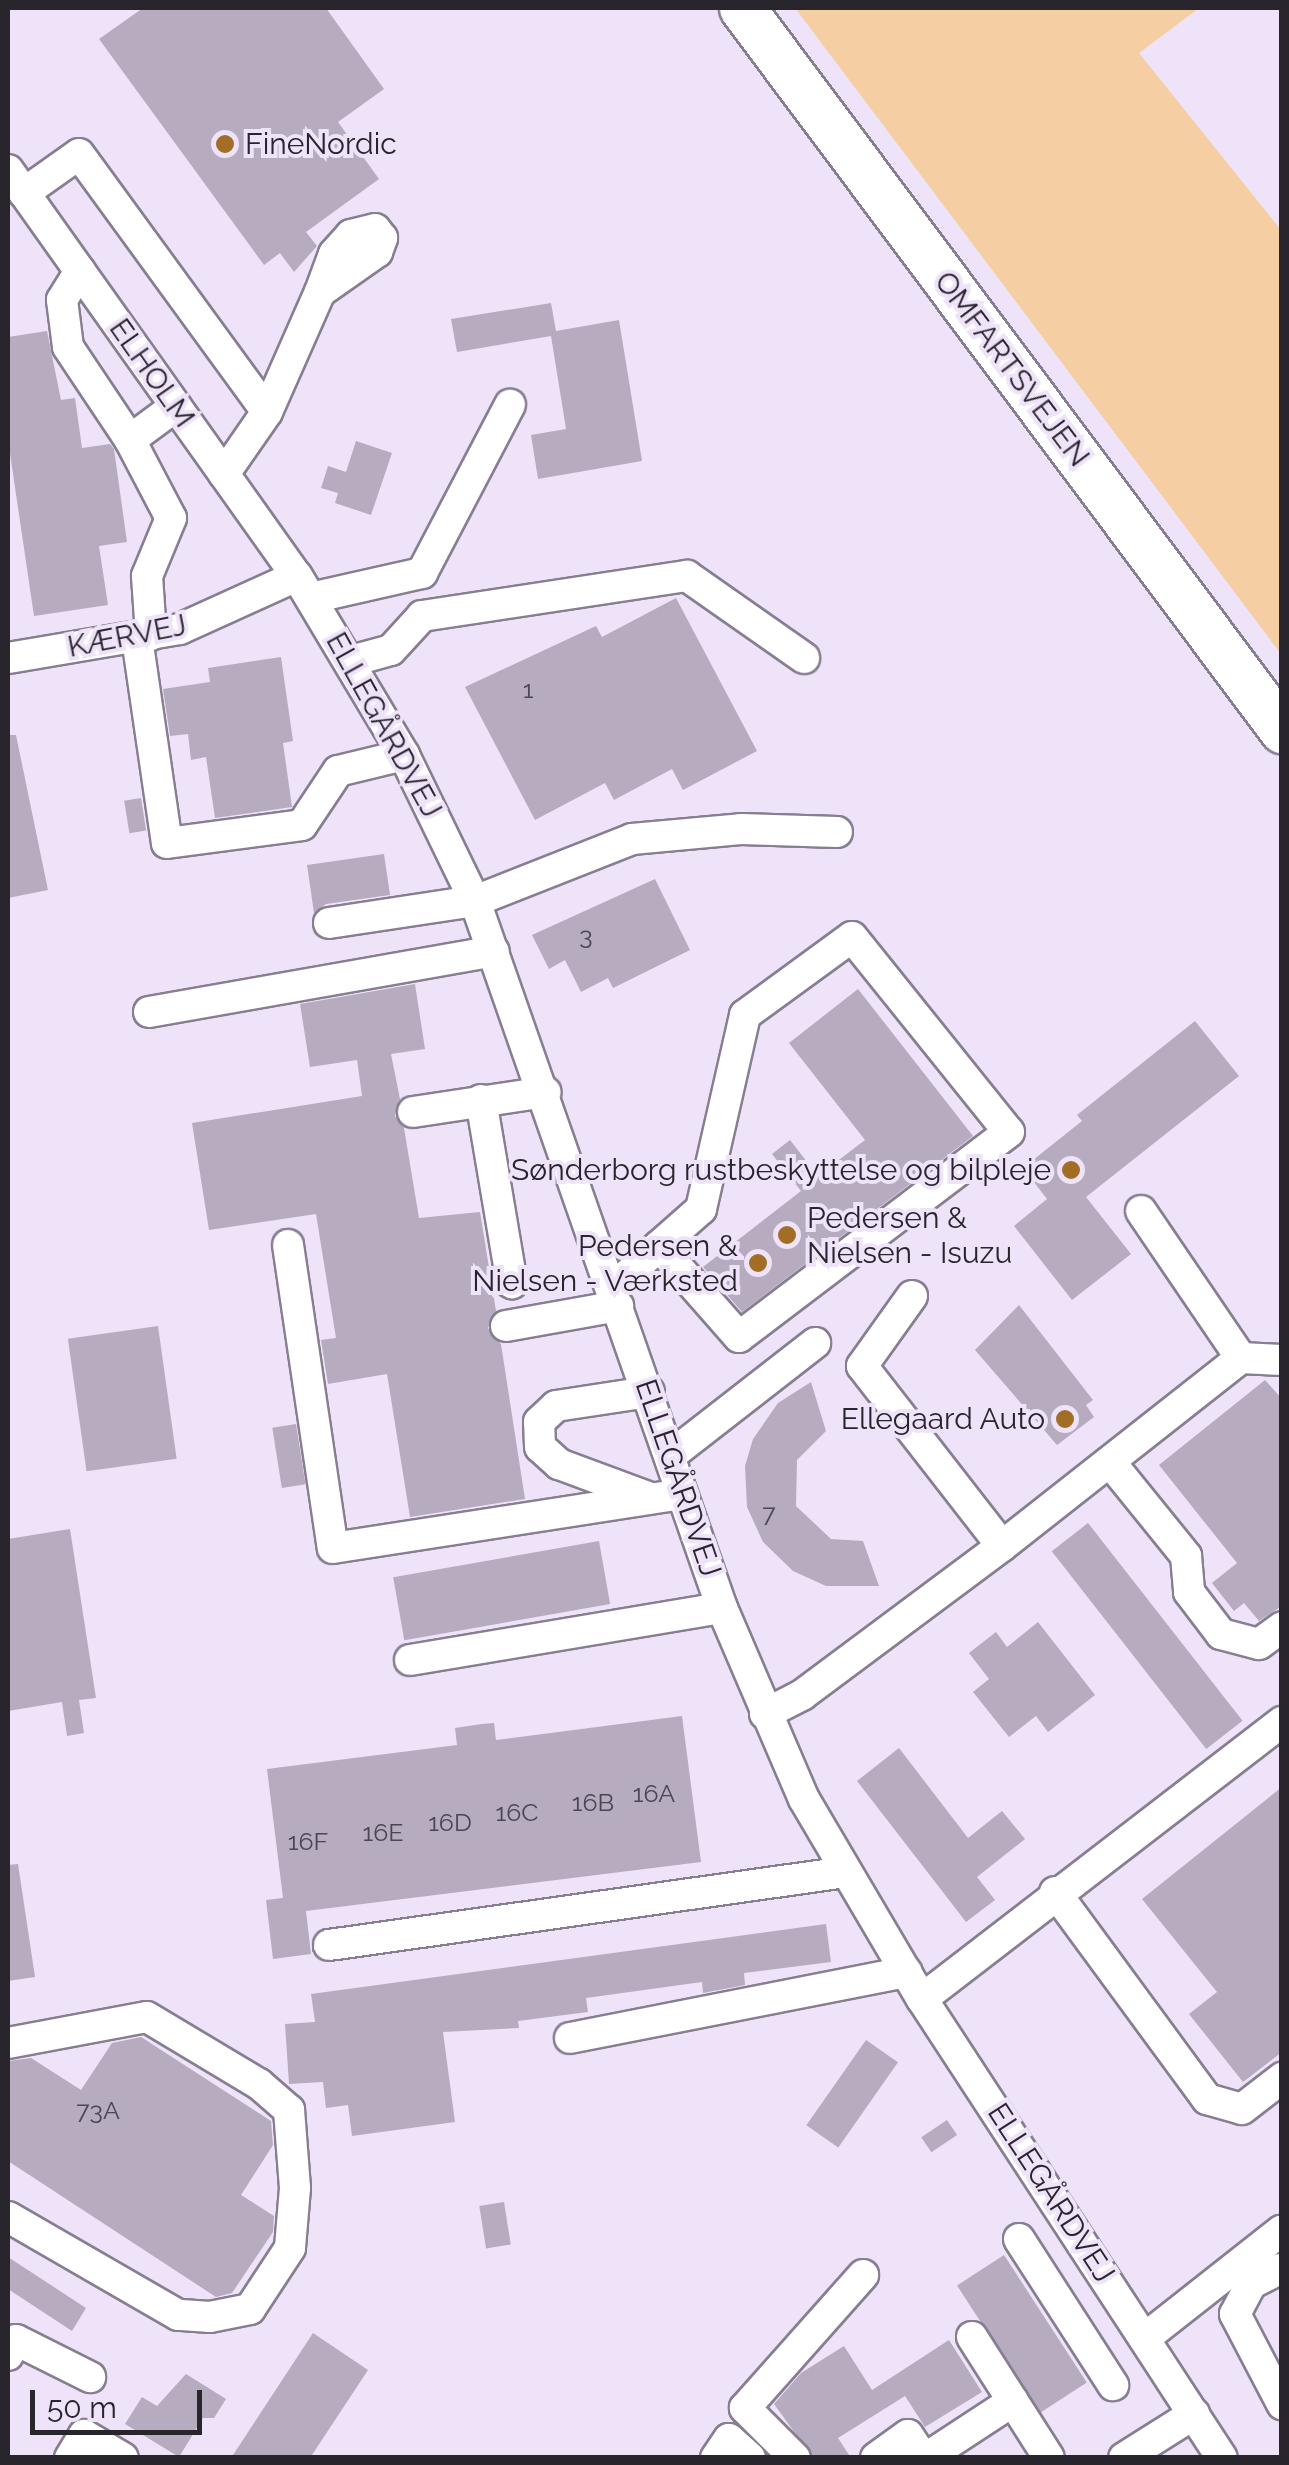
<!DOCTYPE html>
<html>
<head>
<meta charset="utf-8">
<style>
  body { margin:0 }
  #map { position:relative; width:1289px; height:2465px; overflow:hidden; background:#eee3f8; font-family:Raleway,sans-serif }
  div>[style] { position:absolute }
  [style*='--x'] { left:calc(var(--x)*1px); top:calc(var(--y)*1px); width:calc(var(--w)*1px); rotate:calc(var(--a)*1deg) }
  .green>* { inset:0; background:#f5cfa3 }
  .building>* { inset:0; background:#b6abbf; transform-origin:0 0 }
  .roads { filter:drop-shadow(2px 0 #887e91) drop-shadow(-2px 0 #887e91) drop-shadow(0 2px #887e91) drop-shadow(0 -2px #887e91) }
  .minor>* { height:30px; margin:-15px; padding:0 15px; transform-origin:15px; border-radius:15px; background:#fff }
  .highway>* { height:45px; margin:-22.5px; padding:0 22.5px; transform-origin:22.5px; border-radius:22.5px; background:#fff }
  .dots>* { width:28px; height:28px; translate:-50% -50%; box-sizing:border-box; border:5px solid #eee3f8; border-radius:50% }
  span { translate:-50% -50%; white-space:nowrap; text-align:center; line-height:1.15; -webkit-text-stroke:8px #eee3f8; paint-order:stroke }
  .number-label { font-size:25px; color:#4c4652 }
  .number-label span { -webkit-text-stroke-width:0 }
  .poi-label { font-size:30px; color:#29252d }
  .left { translate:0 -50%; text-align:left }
  .right { translate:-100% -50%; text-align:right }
  .street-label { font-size:30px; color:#29252d }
  .frame { position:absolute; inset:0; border:10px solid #29252d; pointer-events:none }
  .scale { position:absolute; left:30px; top:2390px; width:172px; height:45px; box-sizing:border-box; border:5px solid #29252d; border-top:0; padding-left:12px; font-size:30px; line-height:35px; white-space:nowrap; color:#29252d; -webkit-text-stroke:8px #eee3f8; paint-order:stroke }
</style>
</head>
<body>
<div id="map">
  <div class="green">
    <div style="clip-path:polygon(795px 8px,1199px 8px,1139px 53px,1281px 230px,1281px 654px)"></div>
  </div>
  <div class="building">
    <div style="clip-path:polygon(143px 8px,326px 8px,384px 89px,338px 122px,379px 179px,306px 232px,317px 246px,294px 272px,280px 253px,264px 265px,99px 39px)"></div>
    <div style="clip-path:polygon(551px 303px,556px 331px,619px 320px,642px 461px,538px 479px,531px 435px,566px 429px,551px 336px,457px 352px,451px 319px)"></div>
    <div style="clip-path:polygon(47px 331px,61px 400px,75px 398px,82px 448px,110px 444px,114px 449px,127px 542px,99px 546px,108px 605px,34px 616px,8px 440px,8px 337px)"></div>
    <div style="clip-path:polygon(356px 441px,392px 453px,371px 515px,335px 503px,338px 493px,321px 488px,328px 466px,346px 472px)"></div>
    <div style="clip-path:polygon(676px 598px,757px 751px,683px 790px,672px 769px,614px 800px,605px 783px,535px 820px,465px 687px,596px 626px,602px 637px)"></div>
    <div style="clip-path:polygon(281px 657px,293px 741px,283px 743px,292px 807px,215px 818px,206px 757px,191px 760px,188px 734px,170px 736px,163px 689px,210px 682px,208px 668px)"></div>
    <div style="clip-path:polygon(8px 735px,16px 735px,48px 890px,8px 898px)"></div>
    <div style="left:141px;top:798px;width:33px;height:17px;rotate:81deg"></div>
    <div style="clip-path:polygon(384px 854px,390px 895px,326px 904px,314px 913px,307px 865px)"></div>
    <div style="clip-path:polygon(655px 879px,690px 950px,613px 988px,608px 978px,581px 992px,565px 960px,549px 969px,532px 935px)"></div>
    <div style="clip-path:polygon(415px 984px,425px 1049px,391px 1054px,400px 1099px,395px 1116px,404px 1128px,419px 1218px,480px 1212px,496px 1311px,488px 1328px,501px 1344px,525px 1499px,410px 1517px,387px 1374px,328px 1384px,321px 1340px,336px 1338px,316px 1214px,209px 1230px,192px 1123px,362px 1096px,357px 1060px,310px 1067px,300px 1004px)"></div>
    <div style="clip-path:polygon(858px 989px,973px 1136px,742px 1312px,703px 1267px,801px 1191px,772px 1154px,790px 1140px,818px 1176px,865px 1140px,789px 1043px)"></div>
    <div style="clip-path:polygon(1195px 1021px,1239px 1076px,1086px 1197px,1131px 1254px,1072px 1300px,1014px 1226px,1047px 1199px,1023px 1168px,1082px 1121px,1077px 1115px)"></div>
    <div style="clip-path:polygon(1019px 1305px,1093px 1400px,1086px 1405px,1094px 1417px,1057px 1445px,975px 1350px)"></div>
    <div style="left:158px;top:1326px;width:134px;height:91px;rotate:82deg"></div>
    <div style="clip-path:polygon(1265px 1380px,1282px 1399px,1282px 1606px,1259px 1621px,1244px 1603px,1234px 1611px,1212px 1583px,1237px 1563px,1159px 1465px)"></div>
    <div style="clip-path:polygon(811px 1382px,826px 1431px,797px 1460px,796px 1506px,831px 1539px,863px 1541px,879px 1586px,826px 1586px,793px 1571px,763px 1542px,747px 1507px,745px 1466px,753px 1439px,778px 1403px)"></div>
    <div style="left:296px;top:1424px;width:61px;height:24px;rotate:81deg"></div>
    <div style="left:1088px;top:1523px;width:251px;height:46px;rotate:52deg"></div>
    <div style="clip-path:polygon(70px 1529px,96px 1698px,79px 1700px,84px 1733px,67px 1736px,62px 1702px,8px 1711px,8px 1539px)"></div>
    <div style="left:599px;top:1541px;width:64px;height:209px;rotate:80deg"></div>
    <div style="clip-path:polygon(1038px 1622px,1095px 1695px,1048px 1732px,1036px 1716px,1009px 1737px,973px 1692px,989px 1679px,969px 1653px,996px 1632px,1007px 1647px)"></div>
    <div style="clip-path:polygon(682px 1716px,701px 1862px,306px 1911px,311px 1954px,273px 1959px,266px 1900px,283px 1898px,267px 1769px,457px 1745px,455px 1728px,482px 1724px,494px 1723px,496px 1740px)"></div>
    <div style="clip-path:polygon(899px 1748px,968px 1838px,1002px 1811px,1025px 1839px,977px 1877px,995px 1900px,966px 1922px,857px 1781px)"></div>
    <div style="clip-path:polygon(1282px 1787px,1282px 2052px,1243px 2082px,1189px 2014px,1217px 1992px,1142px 1899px)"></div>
    <div style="clip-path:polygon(18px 1864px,35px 1977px,8px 1981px,8px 1865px)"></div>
    <div style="clip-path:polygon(826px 1924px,831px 1962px,744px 1973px,745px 1985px,703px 1993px,702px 1982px,586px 1998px,588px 2012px,518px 2021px,519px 2028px,443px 2032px,455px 2122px,352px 2136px,348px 2105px,326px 2108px,323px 2082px,289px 2084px,285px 2024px,315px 2022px,311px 1994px)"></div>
    <div style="clip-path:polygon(141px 2037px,271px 2121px,273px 2145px,241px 2195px,274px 2216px,273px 2232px,232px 2293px,216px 2297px,8px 2161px,8px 2061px,31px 2058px,81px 2090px,112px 2043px)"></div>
    <div style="left:866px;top:2040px;width:39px;height:104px;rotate:35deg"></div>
    <div style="left:947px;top:2120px;width:18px;height:31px;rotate:56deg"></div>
    <div style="left:504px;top:2202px;width:43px;height:25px;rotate:81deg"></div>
    <div style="left:1004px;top:2255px;width:152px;height:56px;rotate:57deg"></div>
    <div style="clip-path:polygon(8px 2257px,86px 2308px,72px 2331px,8px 2289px)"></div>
    <div style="clip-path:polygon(313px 2333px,368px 2370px,310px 2458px,231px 2458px)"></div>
    <div style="clip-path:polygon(949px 2340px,982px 2392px,925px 2427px,905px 2396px,838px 2438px,851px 2458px,813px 2458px,774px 2404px,801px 2373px,844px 2346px,872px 2390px)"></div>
    <div style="clip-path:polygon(186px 2374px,226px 2399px,214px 2418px,203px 2418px,179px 2457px,125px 2424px,142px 2397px,157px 2406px)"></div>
  </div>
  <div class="roads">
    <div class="minor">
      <div style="--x:8;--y:170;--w:498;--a:54.6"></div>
      <div style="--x:297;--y:576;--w:209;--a:59.1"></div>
      <div style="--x:404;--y:755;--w:162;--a:64.1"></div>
      <div style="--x:475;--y:901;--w:749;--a:70.74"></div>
      <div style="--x:722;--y:1608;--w:208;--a:66.8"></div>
      <div style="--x:804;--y:1799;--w:232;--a:59.5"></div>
      <div style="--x:922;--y:1999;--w:548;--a:56.83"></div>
      <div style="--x:24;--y:193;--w:67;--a:-35.3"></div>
      <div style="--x:79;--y:154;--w:319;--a:53.9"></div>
      <div style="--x:80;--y:271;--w:34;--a:122"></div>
      <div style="--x:62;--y:300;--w:47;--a:82.7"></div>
      <div style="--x:68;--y:347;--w:112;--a:56.3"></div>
      <div style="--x:130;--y:440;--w:57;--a:-36.5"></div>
      <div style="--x:130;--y:440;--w:88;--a:62.3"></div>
      <div style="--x:171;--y:518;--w:63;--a:112.5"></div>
      <div style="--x:147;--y:576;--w:59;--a:86.1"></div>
      <div style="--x:224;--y:474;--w:75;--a:-55.3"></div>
      <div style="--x:267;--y:412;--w:131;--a:-66.2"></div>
      <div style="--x:320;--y:292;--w:70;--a:-35.1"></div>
      <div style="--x:377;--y:252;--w:15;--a:-70"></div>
      <div style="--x:382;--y:238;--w:11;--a:-128"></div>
      <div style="--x:375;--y:229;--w:25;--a:166"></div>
      <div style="--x:351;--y:235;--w:25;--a:132"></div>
      <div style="--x:334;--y:254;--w:40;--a:110.2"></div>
      <div style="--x:311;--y:598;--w:114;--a:-12.7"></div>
      <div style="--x:422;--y:573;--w:190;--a:-62.4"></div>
      <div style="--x:137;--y:638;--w:207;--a:81.7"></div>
      <div style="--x:167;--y:843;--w:136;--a:-7.6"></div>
      <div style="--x:302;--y:825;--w:65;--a:-56.3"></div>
      <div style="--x:338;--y:771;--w:68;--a:-13.6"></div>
      <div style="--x:8;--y:658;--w:174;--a:-9.6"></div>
      <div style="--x:180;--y:629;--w:128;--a:-24.4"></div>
      <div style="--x:351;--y:661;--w:41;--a:-15.4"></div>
      <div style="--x:391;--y:650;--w:46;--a:-47.6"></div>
      <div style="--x:422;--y:616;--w:268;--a:-8.6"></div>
      <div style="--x:687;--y:576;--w:143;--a:35"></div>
      <div style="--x:329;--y:923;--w:148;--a:-8.6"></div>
      <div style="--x:475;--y:901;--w:169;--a:-21.5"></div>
      <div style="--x:632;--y:839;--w:109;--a:-5.2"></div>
      <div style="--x:741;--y:829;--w:96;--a:1.8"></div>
      <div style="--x:149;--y:1012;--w:350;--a:-10"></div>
      <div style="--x:481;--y:1100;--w:186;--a:80.4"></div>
      <div style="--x:413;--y:1112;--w:134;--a:-8.6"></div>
      <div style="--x:1141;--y:1211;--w:178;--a:55.8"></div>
      <div style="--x:288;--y:1245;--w:306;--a:81.6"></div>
      <div style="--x:333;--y:1548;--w:353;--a:-8.8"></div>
      <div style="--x:613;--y:1288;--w:62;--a:-42.4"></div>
      <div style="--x:659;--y:1246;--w:56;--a:-41.4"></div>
      <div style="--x:701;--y:1209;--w:199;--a:-77.2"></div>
      <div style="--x:745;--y:1015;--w:132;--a:-36.1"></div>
      <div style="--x:852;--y:937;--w:250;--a:51.2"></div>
      <div style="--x:1009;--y:1132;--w:339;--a:142.8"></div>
      <div style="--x:739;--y:1337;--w:121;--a:-131.3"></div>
      <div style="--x:912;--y:1296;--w:86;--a:125.5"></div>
      <div style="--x:862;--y:1366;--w:228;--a:52.1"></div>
      <div style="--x:506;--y:1326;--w:114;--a:-10.1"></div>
      <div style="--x:670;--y:1456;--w:184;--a:-37.9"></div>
      <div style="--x:1110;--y:1462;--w:121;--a:51"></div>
      <div style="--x:1186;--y:1556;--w:36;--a:85"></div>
      <div style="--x:1189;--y:1592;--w:53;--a:52.7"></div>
      <div style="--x:1221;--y:1634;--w:39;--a:15"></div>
      <div style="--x:1259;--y:1644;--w:29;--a:-36"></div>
      <div style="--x:648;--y:1497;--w:95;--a:-159.7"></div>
      <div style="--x:559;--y:1464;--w:25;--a:-138"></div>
      <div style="--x:540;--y:1447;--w:25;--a:-92"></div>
      <div style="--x:539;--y:1422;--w:23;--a:-43"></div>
      <div style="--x:556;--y:1406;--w:94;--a:-8.6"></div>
      <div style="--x:410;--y:1660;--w:316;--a:-9.5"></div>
      <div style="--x:765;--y:1714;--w:42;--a:-27.2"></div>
      <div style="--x:802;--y:1695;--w:249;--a:-36.7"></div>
      <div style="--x:1002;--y:1546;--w:304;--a:-38.2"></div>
      <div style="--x:1241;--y:1358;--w:41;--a:2.8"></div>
      <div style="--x:1055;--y:1892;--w:257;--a:53.7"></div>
      <div style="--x:1207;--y:2099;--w:36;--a:16"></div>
      <div style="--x:1242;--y:2109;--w:51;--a:-37.8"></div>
      <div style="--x:329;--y:1945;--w:522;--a:-8.04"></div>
      <div style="--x:922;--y:1999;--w:454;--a:-37.6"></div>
      <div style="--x:570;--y:2038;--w:343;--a:-11.1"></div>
      <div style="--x:8;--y:2043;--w:141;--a:-10.6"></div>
      <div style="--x:147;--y:2017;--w:131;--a:30.9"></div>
      <div style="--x:259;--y:2084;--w:40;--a:41"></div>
      <div style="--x:289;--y:2110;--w:78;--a:85.6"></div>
      <div style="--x:295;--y:2188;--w:60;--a:94.8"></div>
      <div style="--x:290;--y:2248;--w:73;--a:123.3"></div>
      <div style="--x:250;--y:2309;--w:41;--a:168.7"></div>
      <div style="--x:210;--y:2317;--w:32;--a:-176"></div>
      <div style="--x:178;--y:2315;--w:196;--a:-150"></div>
      <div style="--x:1019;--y:2239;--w:174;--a:57.2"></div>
      <div style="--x:1280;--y:2269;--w:33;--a:153"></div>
      <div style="--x:1251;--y:2284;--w:34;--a:118"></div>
      <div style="--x:1235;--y:2314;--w:102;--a:62.4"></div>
      <div style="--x:972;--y:2337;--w:143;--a:57.5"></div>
      <div style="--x:1145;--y:2338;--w:174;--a:-38.2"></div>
      <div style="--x:8;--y:2355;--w:17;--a:-62"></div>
      <div style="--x:16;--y:2340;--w:83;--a:26.6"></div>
      <div style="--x:70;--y:2458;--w:27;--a:-59"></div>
      <div style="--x:84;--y:2435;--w:45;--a:30.5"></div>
      <div style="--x:716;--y:2458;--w:23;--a:-56"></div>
      <div style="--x:729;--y:2439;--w:28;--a:42"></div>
      <div style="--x:795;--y:2458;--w:71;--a:-135"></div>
      <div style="--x:745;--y:2408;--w:178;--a:-48.4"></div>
      <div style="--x:876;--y:2458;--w:39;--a:-36"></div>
      <div style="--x:908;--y:2435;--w:27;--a:57"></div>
      <div style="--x:926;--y:2458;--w:104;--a:-33.2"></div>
      <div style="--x:1124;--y:2458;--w:83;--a:-32.2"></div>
    </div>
    <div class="highway">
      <div style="--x:742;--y:8;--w:902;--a:53.21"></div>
    </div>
  </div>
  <div class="dots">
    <div style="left:225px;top:144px;background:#a26e26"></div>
    <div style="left:1071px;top:1170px;background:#a26e26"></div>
    <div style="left:787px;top:1235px;background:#a26e26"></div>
    <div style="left:758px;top:1263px;background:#a26e26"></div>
    <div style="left:1065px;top:1419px;background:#a26e26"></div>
  </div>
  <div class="number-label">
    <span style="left:528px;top:689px">1</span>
    <span style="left:586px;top:935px">3</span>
    <span style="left:769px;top:1513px">7</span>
    <span style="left:654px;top:1793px">16A</span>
    <span style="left:593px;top:1802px">16B</span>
    <span style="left:517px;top:1812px">16C</span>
    <span style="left:450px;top:1822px">16D</span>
    <span style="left:383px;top:1832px">16E</span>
    <span style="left:308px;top:1841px">16F</span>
    <span style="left:98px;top:2110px">73A</span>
  </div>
  <div class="poi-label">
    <span class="left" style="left:245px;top:144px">FineNordic</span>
    <span class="right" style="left:1051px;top:1170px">Sønderborg rustbeskyttelse og bilpleje</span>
    <span class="left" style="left:807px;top:1235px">Pedersen &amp;<br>Nielsen - Isuzu</span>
    <span class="right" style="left:738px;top:1263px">Pedersen &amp;<br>Nielsen - Værksted</span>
    <span class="right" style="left:1045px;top:1419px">Ellegaard Auto</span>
  </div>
  <div class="street-label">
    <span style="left:1012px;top:369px;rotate:53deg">OMFARTSVEJEN</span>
    <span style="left:152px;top:373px;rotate:55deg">ELHOLM</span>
    <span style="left:127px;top:636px;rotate:-11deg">KÆRVEJ</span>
    <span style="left:384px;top:725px;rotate:61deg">ELLEGÅRDVEJ</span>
    <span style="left:678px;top:1478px;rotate:71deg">ELLEGÅRDVEJ</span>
    <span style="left:1051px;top:2193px;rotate:57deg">ELLEGÅRDVEJ</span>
  </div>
  <div class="frame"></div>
  <div class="scale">50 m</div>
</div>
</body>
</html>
